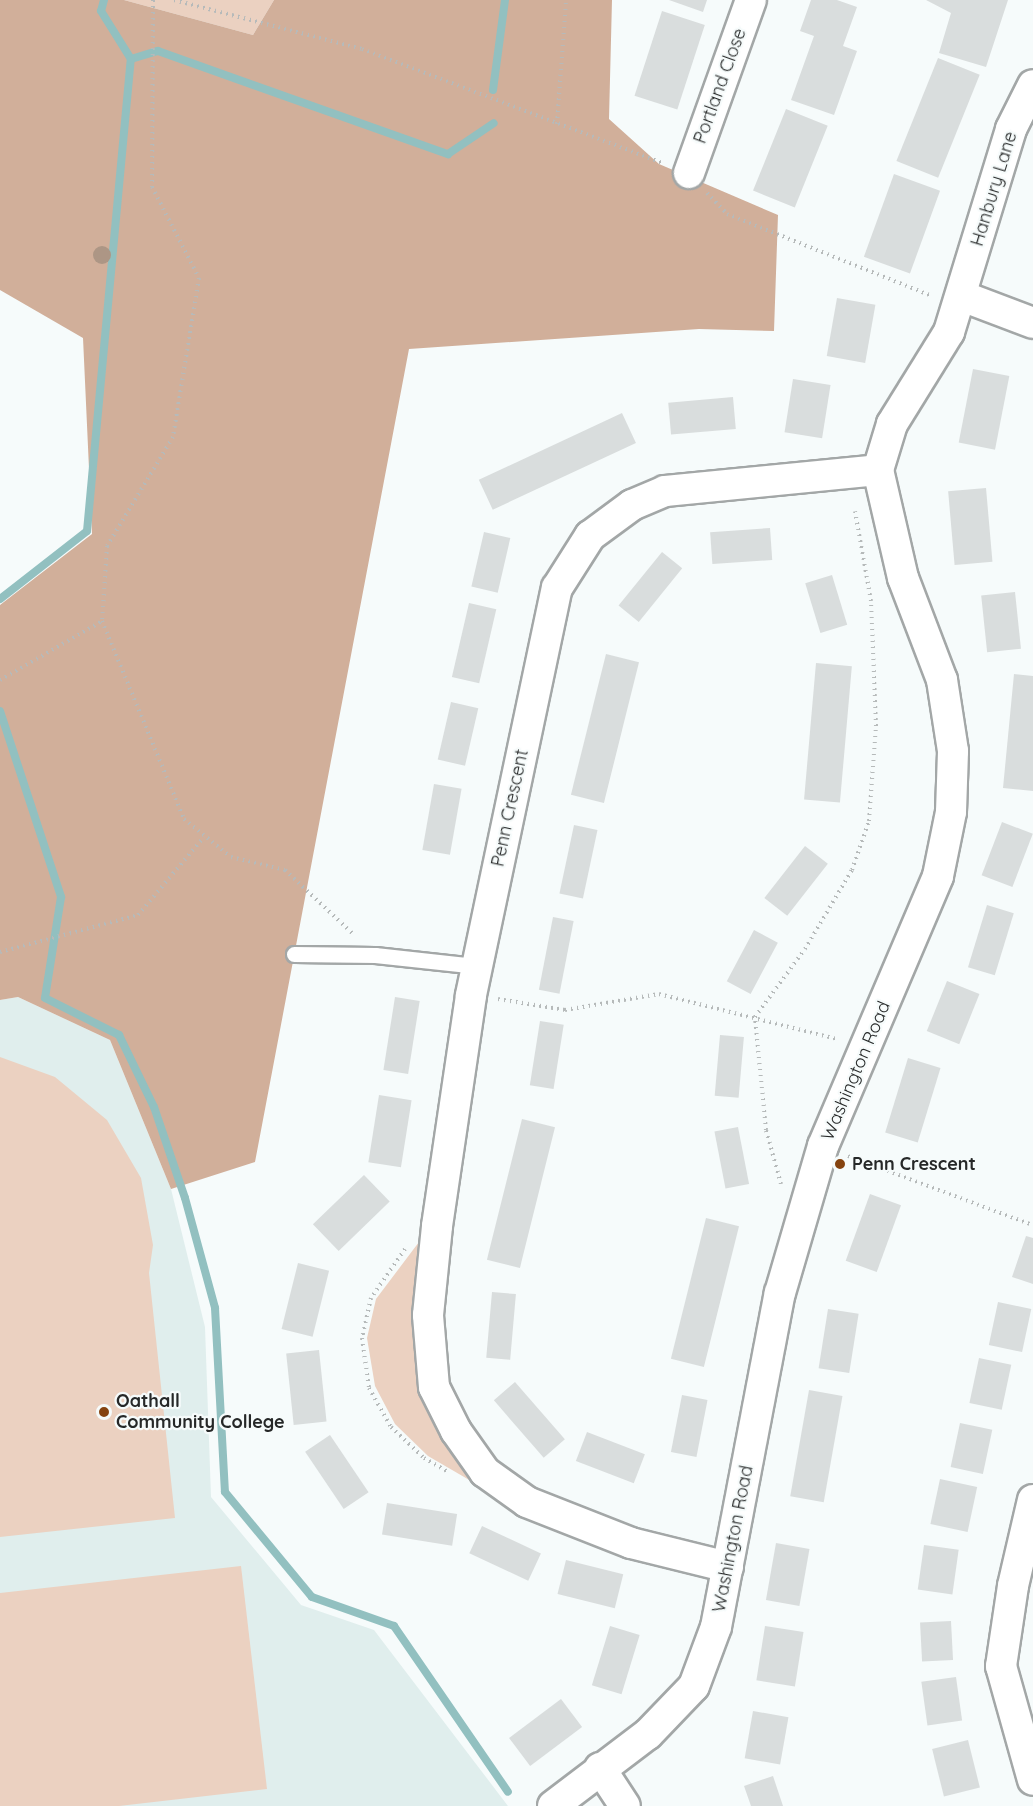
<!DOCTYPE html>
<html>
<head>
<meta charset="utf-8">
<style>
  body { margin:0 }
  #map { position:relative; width:1033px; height:1806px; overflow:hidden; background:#f6fbfb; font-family:Quicksand,sans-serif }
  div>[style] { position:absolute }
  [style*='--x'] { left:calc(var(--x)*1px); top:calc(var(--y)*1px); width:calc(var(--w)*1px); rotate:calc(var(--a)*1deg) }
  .built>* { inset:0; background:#e0eeed }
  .green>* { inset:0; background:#ebd1c1 }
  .forest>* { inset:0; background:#d1af9a }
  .stream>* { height:8px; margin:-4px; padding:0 4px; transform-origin:4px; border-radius:4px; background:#92c0c0 }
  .building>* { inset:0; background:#d9dddd; transform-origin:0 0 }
  .path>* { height:4px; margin-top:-2px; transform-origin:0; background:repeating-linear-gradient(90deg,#b6baba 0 1.5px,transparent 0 6px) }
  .roads { filter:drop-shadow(2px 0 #a3a7a7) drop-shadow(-2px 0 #a3a7a7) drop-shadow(0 2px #a3a7a7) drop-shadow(0 -2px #a3a7a7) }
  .lane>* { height:15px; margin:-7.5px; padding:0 7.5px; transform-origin:7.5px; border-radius:7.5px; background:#fff }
  .street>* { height:30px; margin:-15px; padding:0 15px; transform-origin:15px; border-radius:15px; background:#fff }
  .trees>* { width:18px; height:18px; margin:-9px; border-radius:50%; background:#ad9685 }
  .dots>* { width:16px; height:16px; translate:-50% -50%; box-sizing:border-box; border:3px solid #f6fbfb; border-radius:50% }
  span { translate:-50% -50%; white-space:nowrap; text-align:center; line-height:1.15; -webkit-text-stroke:4.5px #f6fbfb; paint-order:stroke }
  .street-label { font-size:18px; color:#262828 }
  .poi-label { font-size:18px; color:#262828; font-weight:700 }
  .left { translate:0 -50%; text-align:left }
</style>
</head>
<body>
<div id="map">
  <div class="built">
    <div style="clip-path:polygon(18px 997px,110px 1040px,171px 1189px,205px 1327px,211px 1497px,301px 1605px,374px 1630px,508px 1806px,0 1806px,0 1000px)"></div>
  </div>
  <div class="green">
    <div style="clip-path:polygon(124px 0,274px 0,253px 35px)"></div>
    <div style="clip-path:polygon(0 1057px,55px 1077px,107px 1120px,141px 1178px,153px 1245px,149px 1273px,175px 1518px,0 1537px)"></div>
    <div style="clip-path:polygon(422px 1238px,415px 1316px,474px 1478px,471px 1481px,428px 1456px,395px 1424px,375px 1386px,367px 1338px,376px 1299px)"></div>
    <div style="clip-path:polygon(241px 1566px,267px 1789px,119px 1806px,0 1806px,0 1593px)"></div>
  </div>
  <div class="forest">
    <div style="clip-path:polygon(0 0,124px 0,253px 35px,274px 0,612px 0,609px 119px,659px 164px,778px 215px,774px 331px,699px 329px,409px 349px,255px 1162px,171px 1189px,110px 1040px,18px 997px,0 1000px,0 605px,92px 534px,83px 338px,0 290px)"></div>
  </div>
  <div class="stream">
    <div style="--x:104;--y:0;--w:11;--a:105"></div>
    <div style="--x:101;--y:11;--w:57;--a:58"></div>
    <div style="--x:131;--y:59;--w:28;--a:-17"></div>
    <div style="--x:158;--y:51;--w:308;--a:19.6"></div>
    <div style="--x:448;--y:154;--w:55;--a:-34"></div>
    <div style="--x:493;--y:90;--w:91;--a:-82.4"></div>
    <div style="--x:0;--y:599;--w:110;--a:-38"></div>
    <div style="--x:87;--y:531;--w:474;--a:-84.7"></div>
    <div style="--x:0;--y:711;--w:196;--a:71.8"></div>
    <div style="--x:61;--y:897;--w:102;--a:99"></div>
    <div style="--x:45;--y:998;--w:83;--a:26.6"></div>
    <div style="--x:119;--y:1035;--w:80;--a:64.1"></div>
    <div style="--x:154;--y:1107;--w:96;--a:71.2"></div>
    <div style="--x:185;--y:1198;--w:114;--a:74.7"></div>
    <div style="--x:215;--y:1308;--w:184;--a:86.9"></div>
    <div style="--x:225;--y:1492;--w:136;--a:50.4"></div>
    <div style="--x:312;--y:1597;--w:87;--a:19.5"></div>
    <div style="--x:394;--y:1626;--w:201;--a:55.5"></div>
  </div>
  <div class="building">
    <div style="clip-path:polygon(669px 0,707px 0,703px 12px)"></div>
    <div style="clip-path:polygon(811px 0,837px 0,857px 7px,843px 46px,857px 51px,834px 115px,791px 100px,814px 36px,800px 31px)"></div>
    <div style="clip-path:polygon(926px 0,1008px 0,986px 67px,939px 53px,951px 13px)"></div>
    <div style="left:662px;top:11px;width:45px;height:89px;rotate:18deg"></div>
    <div style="left:938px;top:58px;width:45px;height:111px;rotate:22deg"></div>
    <div style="left:786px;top:109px;width:45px;height:88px;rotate:22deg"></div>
    <div style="left:894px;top:174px;width:49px;height:88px;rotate:20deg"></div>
    <div style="left:837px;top:298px;width:39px;height:59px;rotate:10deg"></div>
    <div style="left:973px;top:369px;width:37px;height:75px;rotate:11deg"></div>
    <div style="left:793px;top:379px;width:38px;height:54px;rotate:9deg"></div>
    <div style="left:733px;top:397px;width:32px;height:65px;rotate:85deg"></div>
    <div style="left:622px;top:413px;width:33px;height:158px;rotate:65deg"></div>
    <div style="left:986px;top:488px;width:74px;height:38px;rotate:85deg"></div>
    <div style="left:770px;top:528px;width:32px;height:60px;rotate:86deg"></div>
    <div style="left:484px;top:532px;width:27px;height:56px;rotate:13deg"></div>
    <div style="left:662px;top:552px;width:26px;height:69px;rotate:39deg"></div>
    <div style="left:832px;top:575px;width:52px;height:28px;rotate:73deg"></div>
    <div style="left:1015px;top:592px;width:57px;height:34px;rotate:84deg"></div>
    <div style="left:469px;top:603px;width:28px;height:76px;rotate:13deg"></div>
    <div style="left:606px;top:654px;width:34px;height:145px;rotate:14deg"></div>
    <div style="left:816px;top:663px;width:36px;height:137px;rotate:5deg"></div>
    <div style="clip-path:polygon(1014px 674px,1033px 676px,1033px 791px,1003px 788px)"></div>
    <div style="left:451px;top:702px;width:28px;height:59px;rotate:13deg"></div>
    <div style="left:434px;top:784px;width:28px;height:67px;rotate:10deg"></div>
    <div style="left:1002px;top:822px;width:33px;height:57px;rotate:21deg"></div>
    <div style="left:574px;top:825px;width:24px;height:70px;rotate:12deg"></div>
    <div style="left:805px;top:846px;width:29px;height:66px;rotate:38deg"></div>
    <div style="left:987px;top:905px;width:28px;height:65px;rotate:17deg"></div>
    <div style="left:553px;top:917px;width:21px;height:74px;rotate:11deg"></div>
    <div style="left:754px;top:930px;width:27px;height:58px;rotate:28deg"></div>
    <div style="left:947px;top:981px;width:35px;height:54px;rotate:22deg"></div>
    <div style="left:395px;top:997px;width:25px;height:74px;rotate:9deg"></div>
    <div style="left:540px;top:1021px;width:24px;height:65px;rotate:9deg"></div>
    <div style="left:720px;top:1035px;width:24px;height:61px;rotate:5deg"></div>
    <div style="left:908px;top:1058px;width:34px;height:78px;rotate:17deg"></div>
    <div style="left:379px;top:1095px;width:33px;height:68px;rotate:9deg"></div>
    <div style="left:522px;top:1119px;width:34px;height:145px;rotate:14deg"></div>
    <div style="left:738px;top:1127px;width:58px;height:24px;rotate:79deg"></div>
    <div style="left:364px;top:1175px;width:37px;height:71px;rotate:46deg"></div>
    <div style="left:870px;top:1194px;width:33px;height:71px;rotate:20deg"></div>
    <div style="left:706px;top:1218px;width:34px;height:145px;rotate:14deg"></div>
    <div style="clip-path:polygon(1026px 1236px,1033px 1238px,1033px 1284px,1012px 1277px)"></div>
    <div style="left:298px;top:1263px;width:32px;height:68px;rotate:14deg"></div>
    <div style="left:492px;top:1292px;width:24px;height:66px;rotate:5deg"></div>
    <div style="left:998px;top:1302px;width:34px;height:44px;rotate:12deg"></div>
    <div style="left:828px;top:1309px;width:31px;height:60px;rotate:9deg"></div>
    <div style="left:319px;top:1350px;width:72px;height:33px;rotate:84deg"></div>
    <div style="left:979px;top:1358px;width:33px;height:46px;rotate:12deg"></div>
    <div style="left:515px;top:1382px;width:76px;height:28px;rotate:49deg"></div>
    <div style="left:809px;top:1390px;width:34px;height:108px;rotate:10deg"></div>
    <div style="left:682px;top:1395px;width:26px;height:58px;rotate:11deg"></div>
    <div style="left:960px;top:1423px;width:33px;height:45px;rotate:12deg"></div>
    <div style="left:587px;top:1432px;width:62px;height:31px;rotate:21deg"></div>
    <div style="left:330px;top:1435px;width:69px;height:30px;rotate:56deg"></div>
    <div style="left:940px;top:1479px;width:38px;height:46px;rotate:12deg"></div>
    <div style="left:387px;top:1503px;width:71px;height:32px;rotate:9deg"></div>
    <div style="left:482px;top:1526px;width:65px;height:30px;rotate:25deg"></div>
    <div style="left:776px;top:1543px;width:34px;height:58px;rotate:10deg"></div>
    <div style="left:924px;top:1545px;width:35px;height:45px;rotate:8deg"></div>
    <div style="left:566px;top:1560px;width:59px;height:35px;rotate:14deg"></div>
    <div style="left:951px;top:1621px;width:39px;height:31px;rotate:87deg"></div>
    <div style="left:610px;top:1626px;width:31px;height:62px;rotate:17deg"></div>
    <div style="left:765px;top:1626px;width:39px;height:55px;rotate:9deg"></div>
    <div style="left:956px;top:1677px;width:44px;height:35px;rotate:82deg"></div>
    <div style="left:561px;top:1699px;width:35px;height:65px;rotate:53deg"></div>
    <div style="left:753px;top:1711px;width:36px;height:48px;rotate:10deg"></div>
    <div style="left:968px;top:1740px;width:49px;height:37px;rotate:76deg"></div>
    <div style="clip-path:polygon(773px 1776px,783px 1806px,751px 1806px,744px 1786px)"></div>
  </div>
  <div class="path">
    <div style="--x:153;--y:0;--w:187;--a:90.3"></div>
    <div style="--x:152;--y:187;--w:102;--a:62.7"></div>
    <div style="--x:199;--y:278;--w:161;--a:99.3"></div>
    <div style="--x:173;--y:437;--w:127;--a:121.2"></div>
    <div style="--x:107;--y:546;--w:75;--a:93.8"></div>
    <div style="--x:102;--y:621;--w:214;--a:67.5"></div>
    <div style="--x:184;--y:819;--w:60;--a:39"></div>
    <div style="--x:231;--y:857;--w:56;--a:13.5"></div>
    <div style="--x:285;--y:870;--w:92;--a:43.2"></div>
    <div style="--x:174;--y:0;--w:194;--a:14.6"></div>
    <div style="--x:362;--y:49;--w:321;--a:20.8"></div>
    <div style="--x:557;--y:124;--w:124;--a:-85.8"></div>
    <div style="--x:707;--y:193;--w:29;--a:46"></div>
    <div style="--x:727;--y:214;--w:219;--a:21.8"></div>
    <div style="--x:0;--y:680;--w:118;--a:-30"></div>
    <div style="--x:0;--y:952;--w:143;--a:-15"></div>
    <div style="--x:138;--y:915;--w:102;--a:-49.8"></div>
    <div style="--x:498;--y:999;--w:68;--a:9.3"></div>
    <div style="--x:565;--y:1010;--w:95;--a:-9.7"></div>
    <div style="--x:659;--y:994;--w:184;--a:14.2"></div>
    <div style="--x:848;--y:1156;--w:197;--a:20.5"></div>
    <div style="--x:781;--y:1184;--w:56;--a:-105.5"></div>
    <div style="--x:766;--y:1130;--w:114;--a:-95.6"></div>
    <div style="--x:755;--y:1017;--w:84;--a:-53.7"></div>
    <div style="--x:805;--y:949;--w:92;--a:-59.3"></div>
    <div style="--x:852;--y:870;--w:52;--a:-70.9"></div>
    <div style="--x:869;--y:821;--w:95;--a:-85.8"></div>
    <div style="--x:876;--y:726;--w:125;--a:-92.3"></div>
    <div style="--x:871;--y:601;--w:91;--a:-100.1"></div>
    <div style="--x:405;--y:1249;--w:60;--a:124.8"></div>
    <div style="--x:371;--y:1298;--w:41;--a:102.7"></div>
    <div style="--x:362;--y:1338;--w:50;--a:82"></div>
    <div style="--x:369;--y:1388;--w:45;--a:60.6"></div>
    <div style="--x:391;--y:1427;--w:45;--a:43.2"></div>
    <div style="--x:424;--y:1458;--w:28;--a:30"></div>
  </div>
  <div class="roads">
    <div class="lane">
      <div style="--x:294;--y:954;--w:81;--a:0.7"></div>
      <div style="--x:375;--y:955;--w:103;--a:6.2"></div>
    </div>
    <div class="street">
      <div style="--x:689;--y:173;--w:184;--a:-70.3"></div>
      <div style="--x:962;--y:296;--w:76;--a:20.8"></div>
      <div style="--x:1033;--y:1500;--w:88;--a:103.1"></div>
      <div style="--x:1013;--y:1586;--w:81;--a:98.5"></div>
      <div style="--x:1001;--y:1666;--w:118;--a:74.3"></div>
      <div style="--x:728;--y:1567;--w:100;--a:-166.1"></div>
      <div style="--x:631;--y:1543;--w:112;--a:-158.5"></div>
      <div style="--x:527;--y:1502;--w:52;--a:-144.5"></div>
      <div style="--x:485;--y:1472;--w:50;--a:-125.3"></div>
      <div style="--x:456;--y:1431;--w:49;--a:-116.6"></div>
      <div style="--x:434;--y:1387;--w:72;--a:-94.8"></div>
      <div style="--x:428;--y:1315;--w:89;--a:-84.2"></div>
      <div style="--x:437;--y:1226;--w:233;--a:-81.6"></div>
      <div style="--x:471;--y:995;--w:416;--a:-78.1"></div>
      <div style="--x:557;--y:588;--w:62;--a:-57.6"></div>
      <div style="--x:590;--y:536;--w:52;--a:-36.4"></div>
      <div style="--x:632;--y:505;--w:36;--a:-23"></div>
      <div style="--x:665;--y:491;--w:214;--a:-5.6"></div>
      <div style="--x:600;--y:1768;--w:45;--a:56.7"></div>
      <div style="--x:553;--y:1806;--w:119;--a:-37.2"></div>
      <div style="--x:648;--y:1734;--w:66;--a:-46.2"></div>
      <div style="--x:694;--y:1686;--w:63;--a:-69.6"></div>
      <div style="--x:716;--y:1627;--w:340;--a:-79.2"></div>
      <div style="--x:780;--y:1293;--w:153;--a:-73.7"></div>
      <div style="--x:823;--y:1146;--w:293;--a:-66.9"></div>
      <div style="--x:938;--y:876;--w:65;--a:-78.5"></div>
      <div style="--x:951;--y:812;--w:61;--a:-88.1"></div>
      <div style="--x:953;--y:751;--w:72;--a:-98.8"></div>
      <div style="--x:942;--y:680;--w:109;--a:-110.9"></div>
      <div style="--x:903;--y:578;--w:111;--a:-103"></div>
      <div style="--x:878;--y:470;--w:48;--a:-73.1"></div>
      <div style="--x:892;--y:424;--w:108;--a:-58.2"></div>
      <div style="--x:949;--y:332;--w:212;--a:-73"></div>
      <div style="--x:1011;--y:129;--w:49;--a:-63.4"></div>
    </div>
  </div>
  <div class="trees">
    <div style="left:102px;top:255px"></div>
  </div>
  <div class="dots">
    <div style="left:840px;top:1164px;background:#854310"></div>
    <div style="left:104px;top:1412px;background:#854310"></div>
  </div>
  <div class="street-label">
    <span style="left:720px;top:86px;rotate:-70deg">Portland Close</span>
    <span style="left:994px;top:189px;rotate:-73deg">Hanbury Lane</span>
    <span style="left:510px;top:808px;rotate:-78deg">Penn Crescent</span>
    <span style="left:856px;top:1071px;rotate:-67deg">Washington Road</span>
    <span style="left:733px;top:1539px;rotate:-79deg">Washington Road</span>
  </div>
  <div class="poi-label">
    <span class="left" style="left:852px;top:1164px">Penn Crescent</span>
    <span class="left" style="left:116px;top:1412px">Oathall<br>Community College</span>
  </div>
</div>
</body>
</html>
